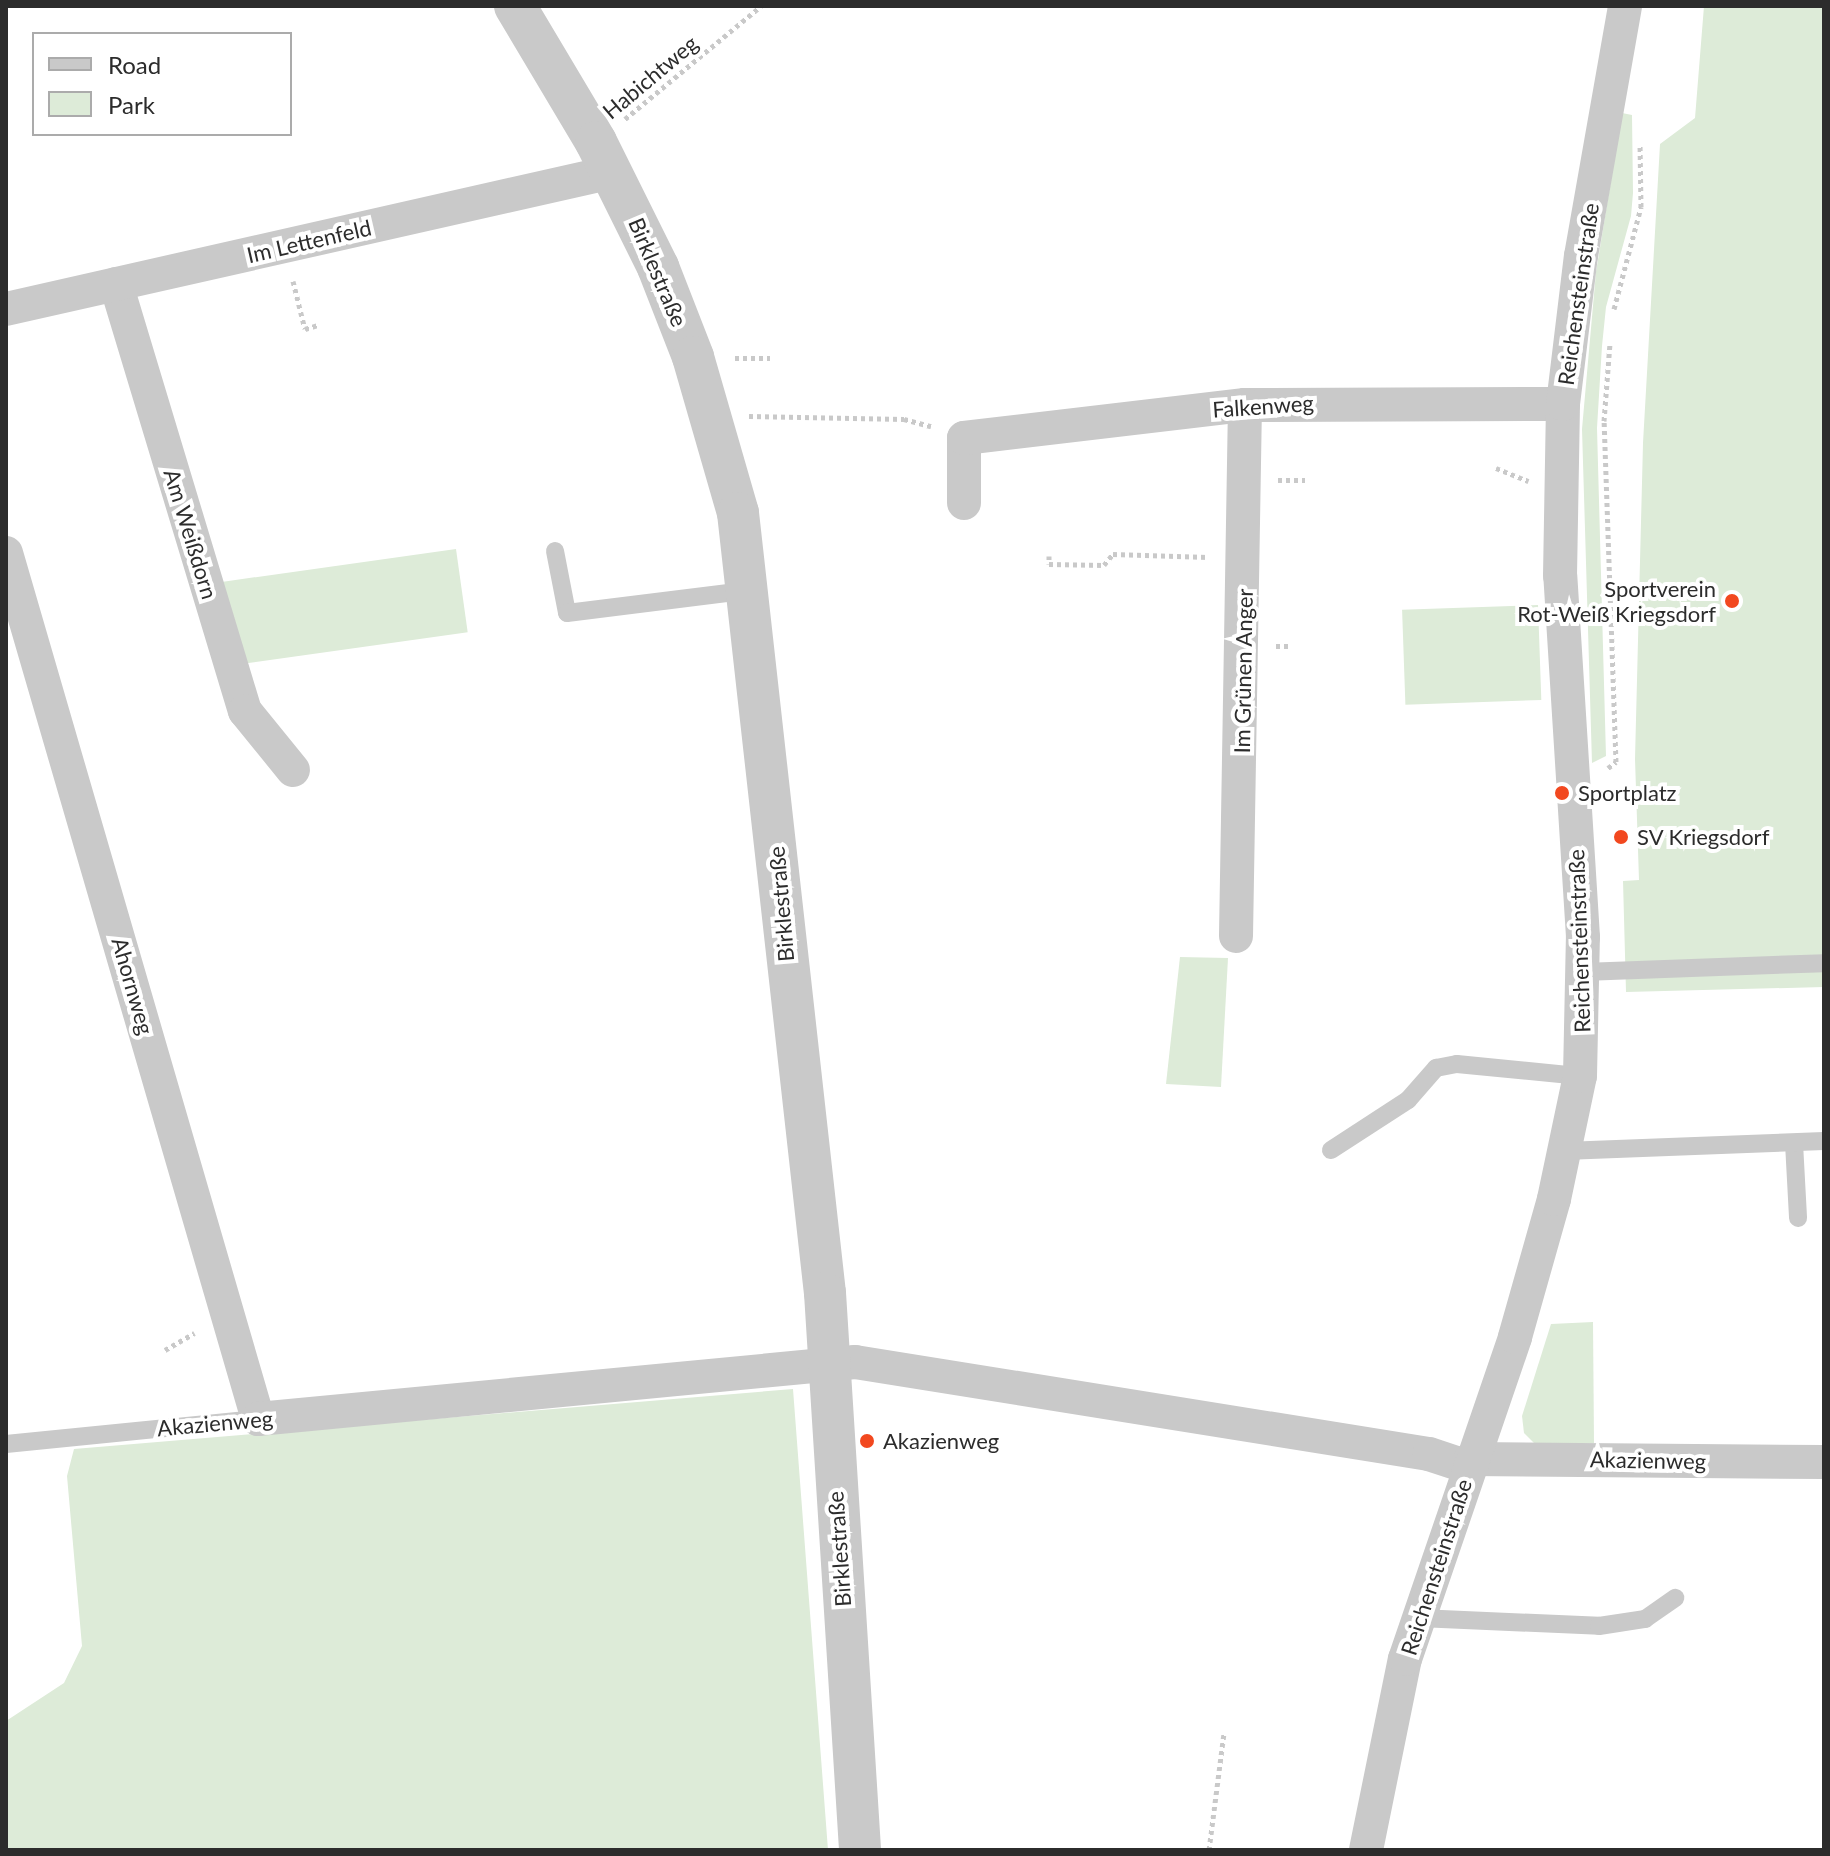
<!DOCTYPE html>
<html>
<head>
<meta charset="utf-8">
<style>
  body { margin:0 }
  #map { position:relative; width:1830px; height:1856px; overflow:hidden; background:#fff; font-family:Lato,sans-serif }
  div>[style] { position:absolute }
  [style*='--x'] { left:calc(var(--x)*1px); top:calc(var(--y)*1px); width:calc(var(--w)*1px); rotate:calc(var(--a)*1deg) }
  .green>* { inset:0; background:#ddebd8; transform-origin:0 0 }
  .path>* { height:5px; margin-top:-2.5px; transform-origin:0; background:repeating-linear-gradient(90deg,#c9c9c9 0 4px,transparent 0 8px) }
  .service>* { height:18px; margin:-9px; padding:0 9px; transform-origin:9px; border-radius:9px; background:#c9c9c9 }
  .minor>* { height:34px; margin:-17px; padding:0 17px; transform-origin:17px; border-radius:17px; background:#c9c9c9 }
  .tertiary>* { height:42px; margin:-21px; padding:0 21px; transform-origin:21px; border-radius:21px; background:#c9c9c9 }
  .dots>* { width:22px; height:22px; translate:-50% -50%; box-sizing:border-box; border:4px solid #fff; border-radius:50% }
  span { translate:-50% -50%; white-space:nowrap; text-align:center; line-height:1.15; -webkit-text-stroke:8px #fff; paint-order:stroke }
  .street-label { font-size:22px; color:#2c2c2c }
  .poi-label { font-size:22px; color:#2c2c2c }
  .right { translate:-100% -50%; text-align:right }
  .left { translate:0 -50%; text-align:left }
  .frame { position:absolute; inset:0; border:8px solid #2c2c2c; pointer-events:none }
  .legend { position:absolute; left:32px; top:32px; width:260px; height:104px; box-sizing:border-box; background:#fff; border:2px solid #ababab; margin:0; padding:10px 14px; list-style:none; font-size:24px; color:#2c2c2c }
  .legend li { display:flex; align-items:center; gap:16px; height:40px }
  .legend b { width:40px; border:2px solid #ababab }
</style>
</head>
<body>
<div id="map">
  <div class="green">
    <i style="clip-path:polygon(1704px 6px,1824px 6px,1824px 987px,1626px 992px,1623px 881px,1639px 880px,1635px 759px,1643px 443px,1660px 144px,1695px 118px)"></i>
    <i style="clip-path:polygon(1622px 113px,1632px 115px,1633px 193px,1631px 216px,1606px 307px,1602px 346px,1597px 428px,1606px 756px,1592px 763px,1582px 429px,1596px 272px)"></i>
    <i style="left:456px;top:549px;width:84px;height:242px;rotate:82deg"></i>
    <i style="left:1538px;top:605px;width:95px;height:136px;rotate:88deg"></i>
    <i style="clip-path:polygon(1180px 957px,1228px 958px,1221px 1087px,1166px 1084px)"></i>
    <i style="clip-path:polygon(1593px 1322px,1594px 1443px,1534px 1443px,1524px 1433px,1522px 1416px,1551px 1324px)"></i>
    <i style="clip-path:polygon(793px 1389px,828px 1850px,6px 1850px,6px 1721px,64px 1683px,82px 1646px,67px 1476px,74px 1449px)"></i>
  </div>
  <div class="path">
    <i style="--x:625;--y:119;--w:177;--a:-39.7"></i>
    <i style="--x:293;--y:281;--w:49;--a:76"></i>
    <i style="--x:305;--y:329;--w:14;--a:-17"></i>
    <i style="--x:1614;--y:309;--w:106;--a:-75.2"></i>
    <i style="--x:1641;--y:207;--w:61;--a:-90.9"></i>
    <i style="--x:735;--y:358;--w:35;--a:0"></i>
    <i style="--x:749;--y:416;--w:155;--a:1.1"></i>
    <i style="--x:904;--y:419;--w:28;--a:15"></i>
    <i style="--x:1496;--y:468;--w:35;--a:22"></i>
    <i style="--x:1278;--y:480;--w:27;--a:0"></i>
    <i style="--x:1049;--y:556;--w:8;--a:90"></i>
    <i style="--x:1049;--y:564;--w:55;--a:1"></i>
    <i style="--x:1104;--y:565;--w:14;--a:-51"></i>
    <i style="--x:1113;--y:554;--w:95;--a:1.8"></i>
    <i style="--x:1276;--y:646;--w:15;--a:0"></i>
    <i style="--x:1608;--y:768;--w:10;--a:-37"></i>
    <i style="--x:1616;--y:762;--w:341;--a:-92"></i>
    <i style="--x:1604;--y:421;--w:78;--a:-85.6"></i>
    <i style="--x:165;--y:1350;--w:34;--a:-30"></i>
    <i style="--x:1209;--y:1850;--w:118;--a:-82.7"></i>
  </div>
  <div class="service">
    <i style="--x:555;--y:551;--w:63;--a:79"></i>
    <i style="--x:567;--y:613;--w:185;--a:-7.1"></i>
    <i style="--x:1583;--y:972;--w:241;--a:-2.1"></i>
    <i style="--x:1794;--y:1143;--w:75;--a:86.9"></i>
    <i style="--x:1331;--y:1150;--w:92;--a:-33"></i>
    <i style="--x:1408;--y:1100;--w:43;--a:-48.8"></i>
    <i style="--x:1436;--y:1068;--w:21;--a:-11"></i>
    <i style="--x:1457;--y:1064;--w:124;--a:5.6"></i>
    <i style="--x:1564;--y:1151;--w:260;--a:-2.2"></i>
    <i style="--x:6;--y:1444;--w:253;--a:-5.7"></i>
    <i style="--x:1419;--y:1618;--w:180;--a:2.5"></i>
    <i style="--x:1599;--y:1626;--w:47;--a:-8.7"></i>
    <i style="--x:1645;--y:1619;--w:37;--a:-35"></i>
  </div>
  <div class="minor">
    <i style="--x:116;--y:284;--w:446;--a:73.2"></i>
    <i style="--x:245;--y:711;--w:76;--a:50.9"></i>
    <i style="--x:6;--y:309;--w:621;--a:-12.74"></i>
    <i style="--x:964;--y:503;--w:65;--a:-90"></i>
    <i style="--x:964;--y:438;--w:283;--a:-6.7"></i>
    <i style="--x:1245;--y:405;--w:318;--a:-0.2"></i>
    <i style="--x:6;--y:553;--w:902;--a:73.78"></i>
    <i style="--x:258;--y:1419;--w:600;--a:-5.45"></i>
    <i style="--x:855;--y:1362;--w:581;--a:9.11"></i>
    <i style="--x:1429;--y:1454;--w:41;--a:18.4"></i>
    <i style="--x:1236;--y:936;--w:531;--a:-89.03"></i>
    <i style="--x:1471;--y:1459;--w:353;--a:0.5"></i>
    <i style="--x:1366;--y:1850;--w:195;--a:-78.5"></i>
    <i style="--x:1405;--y:1659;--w:340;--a:-71.1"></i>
    <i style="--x:1515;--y:1337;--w:143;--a:-74.2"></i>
    <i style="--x:1554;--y:1199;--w:126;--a:-78.1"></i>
    <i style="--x:1580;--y:1076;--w:139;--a:-88.8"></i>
    <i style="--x:1583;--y:937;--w:362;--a:-93.6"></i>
    <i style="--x:1560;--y:576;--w:172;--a:-89"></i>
    <i style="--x:1563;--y:404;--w:149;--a:-83.1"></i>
    <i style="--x:1581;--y:256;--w:254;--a:-80"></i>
  </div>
  <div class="tertiary">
    <i style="--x:515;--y:6;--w:158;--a:59.2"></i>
    <i style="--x:596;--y:142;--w:140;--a:63.6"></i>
    <i style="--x:658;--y:267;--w:97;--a:68.7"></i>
    <i style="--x:693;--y:357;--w:162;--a:73.9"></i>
    <i style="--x:738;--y:513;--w:785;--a:83.64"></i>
    <i style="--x:825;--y:1293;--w:558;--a:86.4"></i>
  </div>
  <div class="dots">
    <i style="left:1732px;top:601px;background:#f2481f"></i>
    <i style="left:1562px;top:793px;background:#f2481f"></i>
    <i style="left:1621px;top:837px;background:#f2481f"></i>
    <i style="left:867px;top:1441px;background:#f2481f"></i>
  </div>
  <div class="street-label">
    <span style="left:650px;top:77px;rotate:-40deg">Habichtweg</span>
    <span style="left:309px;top:241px;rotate:-13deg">Im Lettenfeld</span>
    <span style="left:658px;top:272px;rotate:67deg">Birklestraße</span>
    <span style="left:1578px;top:294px;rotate:-82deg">Reichensteinstraße</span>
    <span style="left:1263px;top:406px;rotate:-4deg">Falkenweg</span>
    <span style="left:191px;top:534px;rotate:73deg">Am Weißdorn</span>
    <span style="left:1243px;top:671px;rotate:-89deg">Im Grünen Anger</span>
    <span style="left:781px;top:904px;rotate:-95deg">Birklestraße</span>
    <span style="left:1579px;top:941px;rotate:-92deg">Reichensteinstraße</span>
    <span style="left:133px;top:986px;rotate:74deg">Ahornweg</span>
    <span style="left:215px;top:1423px;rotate:-5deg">Akazienweg</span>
    <span style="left:1648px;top:1460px;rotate:1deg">Akazienweg</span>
    <span style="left:839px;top:1549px;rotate:-94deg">Birklestraße</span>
    <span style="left:1436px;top:1567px;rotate:-72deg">Reichensteinstraße</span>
  </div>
  <div class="poi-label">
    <span class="right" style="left:1716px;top:601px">Sportverein<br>Rot-Weiß Kriegsdorf</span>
    <span class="left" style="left:1578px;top:793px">Sportplatz</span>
    <span class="left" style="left:1637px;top:837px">SV Kriegsdorf</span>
    <span class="left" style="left:883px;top:1441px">Akazienweg</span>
  </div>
  <div class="frame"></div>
  <ul class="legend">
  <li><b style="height:10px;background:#c9c9c9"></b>Road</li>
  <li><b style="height:22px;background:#ddebd8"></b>Park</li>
  </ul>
</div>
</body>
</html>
